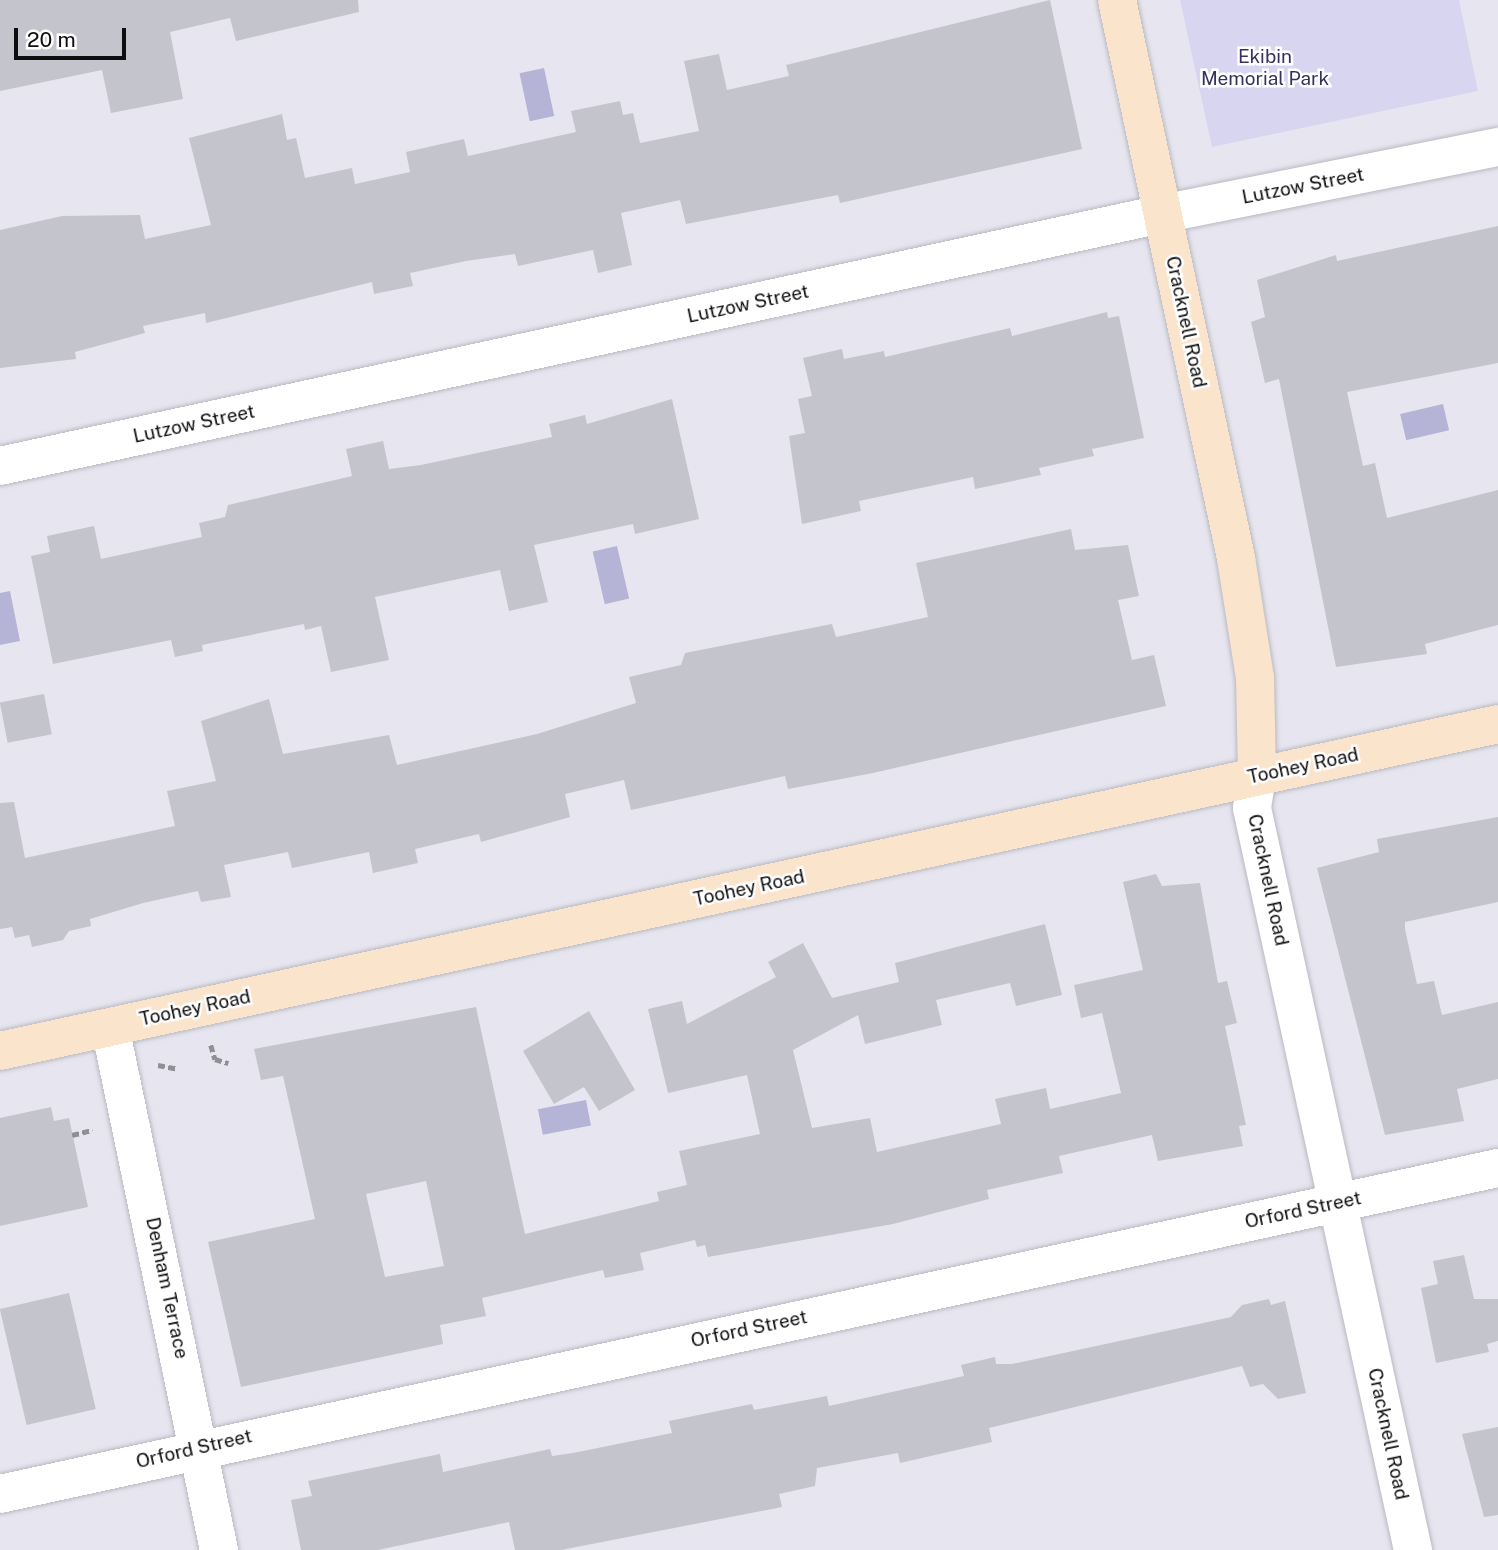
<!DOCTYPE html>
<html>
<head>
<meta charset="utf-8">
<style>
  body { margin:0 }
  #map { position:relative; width:1498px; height:1550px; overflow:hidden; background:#e7e6f0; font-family:"Public Sans",sans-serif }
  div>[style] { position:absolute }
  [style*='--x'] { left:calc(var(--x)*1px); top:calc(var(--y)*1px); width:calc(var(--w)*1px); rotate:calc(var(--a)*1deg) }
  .green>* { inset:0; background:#d7d5f0 }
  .water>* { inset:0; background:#b5b3d6; transform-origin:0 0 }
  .building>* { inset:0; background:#c4c4cd; transform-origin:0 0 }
  .path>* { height:4.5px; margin-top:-2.25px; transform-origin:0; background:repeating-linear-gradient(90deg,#908f96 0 7px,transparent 0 10.5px) }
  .roads { filter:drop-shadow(0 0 2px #bab9c2) drop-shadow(0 0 2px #bab9c2) }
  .street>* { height:38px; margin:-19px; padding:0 19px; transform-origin:19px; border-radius:19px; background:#fff }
  .secondary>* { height:38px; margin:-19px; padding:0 19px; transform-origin:19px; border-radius:19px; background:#fae4cc }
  span { translate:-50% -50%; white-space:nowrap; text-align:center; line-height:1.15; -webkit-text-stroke:5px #fff; paint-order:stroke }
  .park-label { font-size:19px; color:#37305e }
  .street-label { font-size:19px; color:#0e0e10 }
  .scale { position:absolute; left:14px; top:28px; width:112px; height:32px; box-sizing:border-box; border:4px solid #0e0e10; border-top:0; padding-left:9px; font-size:21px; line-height:24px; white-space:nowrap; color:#0e0e10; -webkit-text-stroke:5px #fff; paint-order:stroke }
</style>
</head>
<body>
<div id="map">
  <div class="green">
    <i style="clip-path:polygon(1180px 0,1459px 0,1478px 91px,1212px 147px)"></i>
  </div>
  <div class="water">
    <i style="left:544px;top:68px;width:49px;height:25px;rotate:78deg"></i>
    <i style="left:1443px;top:404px;width:27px;height:44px;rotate:77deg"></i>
    <i style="left:617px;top:546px;width:54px;height:25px;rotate:77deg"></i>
    <i style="clip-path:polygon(10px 591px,20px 641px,0 645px,0 593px)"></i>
    <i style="left:586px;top:1100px;width:26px;height:49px;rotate:79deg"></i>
  </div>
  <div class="building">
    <i style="clip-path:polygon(0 0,358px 0,359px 12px,236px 41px,230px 18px,170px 32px,183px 99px,111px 113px,102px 70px,0 91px)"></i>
    <i style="clip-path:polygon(1050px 0,1082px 149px,840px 203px,838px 195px,686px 224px,680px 200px,621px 213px,632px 265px,598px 273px,593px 250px,518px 266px,515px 254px,466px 261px,410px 273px,413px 286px,374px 294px,372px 282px,206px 323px,205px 313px,143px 326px,145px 333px,75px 352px,76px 359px,0 368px,0 230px,62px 216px,140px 215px,145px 239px,211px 225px,189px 138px,282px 114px,287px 140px,296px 138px,305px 178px,352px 168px,355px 184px,410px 172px,406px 152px,464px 139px,468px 156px,576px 132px,571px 111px,620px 101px,623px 115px,633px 113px,640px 143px,699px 131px,684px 61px,719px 54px,727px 90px,789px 76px,786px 65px)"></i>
    <i style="clip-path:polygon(1498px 226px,1498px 363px,1347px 392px,1363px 466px,1375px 463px,1387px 518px,1498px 490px,1498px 625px,1425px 644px,1427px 654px,1336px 667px,1279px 379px,1265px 383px,1251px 322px,1265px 317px,1257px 280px,1336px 255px,1337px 261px)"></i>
    <i style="clip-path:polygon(1107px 312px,1108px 318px,1119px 316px,1144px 438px,1092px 449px,1094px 456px,1039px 468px,1041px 475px,975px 489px,973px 477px,859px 501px,861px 511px,802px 524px,789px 436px,805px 433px,798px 399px,812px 396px,803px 358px,842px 349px,844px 359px,884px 351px,885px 357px,1010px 328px,1012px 336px)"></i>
    <i style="clip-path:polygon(672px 399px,699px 519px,635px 534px,633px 524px,534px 545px,548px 602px,509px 611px,500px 570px,375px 597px,389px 660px,331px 672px,321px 626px,305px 630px,304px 624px,202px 645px,203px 651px,175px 657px,171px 640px,53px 664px,31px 556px,50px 552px,47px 536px,94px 526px,101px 559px,202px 537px,199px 523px,225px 517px,228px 505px,352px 476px,346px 449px,383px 441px,389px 469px,421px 465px,552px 437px,549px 424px,585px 415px,587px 424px)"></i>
    <i style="clip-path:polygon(1071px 529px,1075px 550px,1128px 545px,1139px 596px,1118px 600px,1132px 660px,1154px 655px,1166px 706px,873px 773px,788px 789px,785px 776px,631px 810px,624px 780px,565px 794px,570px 817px,481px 842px,479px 834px,415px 849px,418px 863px,373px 873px,369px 852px,292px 868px,288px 852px,224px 865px,231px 897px,201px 902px,198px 891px,143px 903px,90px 919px,91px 926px,69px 931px,63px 940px,32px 947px,29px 935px,15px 938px,12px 927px,0 929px,0 803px,14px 802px,25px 858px,175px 826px,167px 791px,216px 781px,201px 721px,269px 699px,283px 754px,389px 735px,397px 765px,537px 734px,636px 703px,629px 677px,681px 665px,685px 653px,832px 624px,836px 637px,928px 617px,916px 563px)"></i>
    <i style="left:44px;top:694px;width:41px;height:45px;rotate:79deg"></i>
    <i style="clip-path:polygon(1498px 817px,1498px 902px,1405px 922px,1405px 929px,1417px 984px,1434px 981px,1442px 1015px,1498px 1002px,1498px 1079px,1457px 1089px,1464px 1121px,1385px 1135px,1317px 868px,1379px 852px,1377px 839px)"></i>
    <i style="clip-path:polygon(evenodd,1156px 874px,1162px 886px,1200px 883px,1218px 983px,1227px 981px,1237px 1023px,1225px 1026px,1246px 1125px,1239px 1126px,1243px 1146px,1158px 1161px,1152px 1135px,1059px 1156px,1063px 1173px,987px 1190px,989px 1199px,893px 1224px,708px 1257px,705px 1245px,697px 1247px,695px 1240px,640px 1253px,644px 1270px,605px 1278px,603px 1270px,482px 1298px,486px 1316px,440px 1325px,443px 1344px,241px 1387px,208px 1242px,315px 1219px,283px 1076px,261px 1080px,254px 1049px,476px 1007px,525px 1234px,659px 1201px,657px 1192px,687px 1185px,679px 1151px,760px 1134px,747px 1075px,668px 1093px,648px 1009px,682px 1001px,687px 1024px,776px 977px,768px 962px,803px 943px,832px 998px,899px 982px,895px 963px,1045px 924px,1062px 995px,1016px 1006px,1010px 983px,936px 1000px,942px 1025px,865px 1044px,858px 1015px,793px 1050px,812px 1128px,870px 1118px,877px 1152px,1001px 1124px,995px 1099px,1046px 1088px,1050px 1109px,1121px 1093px,1102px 1013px,1081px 1018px,1074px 985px,1143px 970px,1123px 882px,1156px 874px,426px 1181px,444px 1266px,385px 1277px,366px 1194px,426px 1181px)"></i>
    <i style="clip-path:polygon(589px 1011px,635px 1090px,599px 1111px,584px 1087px,554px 1104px,523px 1051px)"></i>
    <i style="clip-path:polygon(51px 1107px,54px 1121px,69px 1118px,88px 1207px,0 1226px,0 1118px)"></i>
    <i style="clip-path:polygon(1464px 1255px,1474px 1299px,1498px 1299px,1498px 1341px,1487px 1344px,1489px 1352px,1436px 1363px,1421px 1288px,1438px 1284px,1433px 1261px)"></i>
    <i style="left:69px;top:1293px;width:119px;height:71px;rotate:77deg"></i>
    <i style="clip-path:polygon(1269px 1299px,1271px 1305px,1285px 1301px,1306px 1393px,1278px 1399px,1263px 1384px,1250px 1387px,1242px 1366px,989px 1428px,992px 1442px,900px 1463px,898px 1453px,817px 1468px,815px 1486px,779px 1494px,782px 1507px,561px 1550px,515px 1550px,509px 1522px,378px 1550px,301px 1550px,291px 1500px,312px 1496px,308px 1481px,440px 1454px,443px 1472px,550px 1449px,552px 1456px,573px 1453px,672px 1433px,669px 1421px,752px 1404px,754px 1410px,827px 1396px,829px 1406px,964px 1376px,961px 1365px,995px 1357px,996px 1364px,1012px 1364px,1231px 1317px,1242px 1305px)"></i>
    <i style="clip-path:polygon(1498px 1427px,1498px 1515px,1484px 1517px,1462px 1434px)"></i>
  </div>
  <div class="path">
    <i style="--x:211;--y:1045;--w:15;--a:74"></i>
    <i style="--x:215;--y:1059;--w:14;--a:17"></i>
    <i style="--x:158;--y:1065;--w:20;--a:11"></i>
    <i style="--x:72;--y:1135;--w:21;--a:-14"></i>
  </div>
  <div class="roads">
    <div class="street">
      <i style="--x:0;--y:466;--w:1189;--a:-12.24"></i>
      <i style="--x:1162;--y:214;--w:343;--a:-11.3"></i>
      <i style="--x:1257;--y:776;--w:32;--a:99"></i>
      <i style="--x:1252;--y:808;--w:759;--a:77.76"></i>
      <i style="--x:110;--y:1027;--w:534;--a:78.23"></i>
      <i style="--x:0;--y:1494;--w:1533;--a:-12.28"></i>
    </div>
    <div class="secondary">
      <i style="--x:1117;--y:0;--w:571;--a:77.96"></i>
      <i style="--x:1236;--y:558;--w:121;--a:81"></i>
      <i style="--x:1255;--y:678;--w:98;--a:88.8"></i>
      <i style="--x:0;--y:1051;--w:1533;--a:-12.31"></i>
    </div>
  </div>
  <div class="park-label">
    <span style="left:1265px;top:68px">Ekibin<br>Memorial Park</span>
  </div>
  <div class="street-label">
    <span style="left:1303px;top:186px;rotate:-11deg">Lutzow Street</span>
    <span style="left:748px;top:304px;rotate:-12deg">Lutzow Street</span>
    <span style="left:1186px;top:322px;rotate:78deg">Cracknell Road</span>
    <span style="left:194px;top:424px;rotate:-12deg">Lutzow Street</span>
    <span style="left:1303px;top:766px;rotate:-12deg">Toohey Road</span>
    <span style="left:1268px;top:880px;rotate:78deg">Cracknell Road</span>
    <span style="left:749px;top:888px;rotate:-12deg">Toohey Road</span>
    <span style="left:195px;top:1008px;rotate:-12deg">Toohey Road</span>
    <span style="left:1303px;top:1210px;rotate:-12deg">Orford Street</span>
    <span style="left:167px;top:1288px;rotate:78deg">Denham Terrace</span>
    <span style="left:749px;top:1329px;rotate:-12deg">Orford Street</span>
    <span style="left:1388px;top:1434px;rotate:78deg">Cracknell Road</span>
    <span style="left:194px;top:1449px;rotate:-13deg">Orford Street</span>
  </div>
  <div class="scale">20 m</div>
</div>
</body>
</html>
